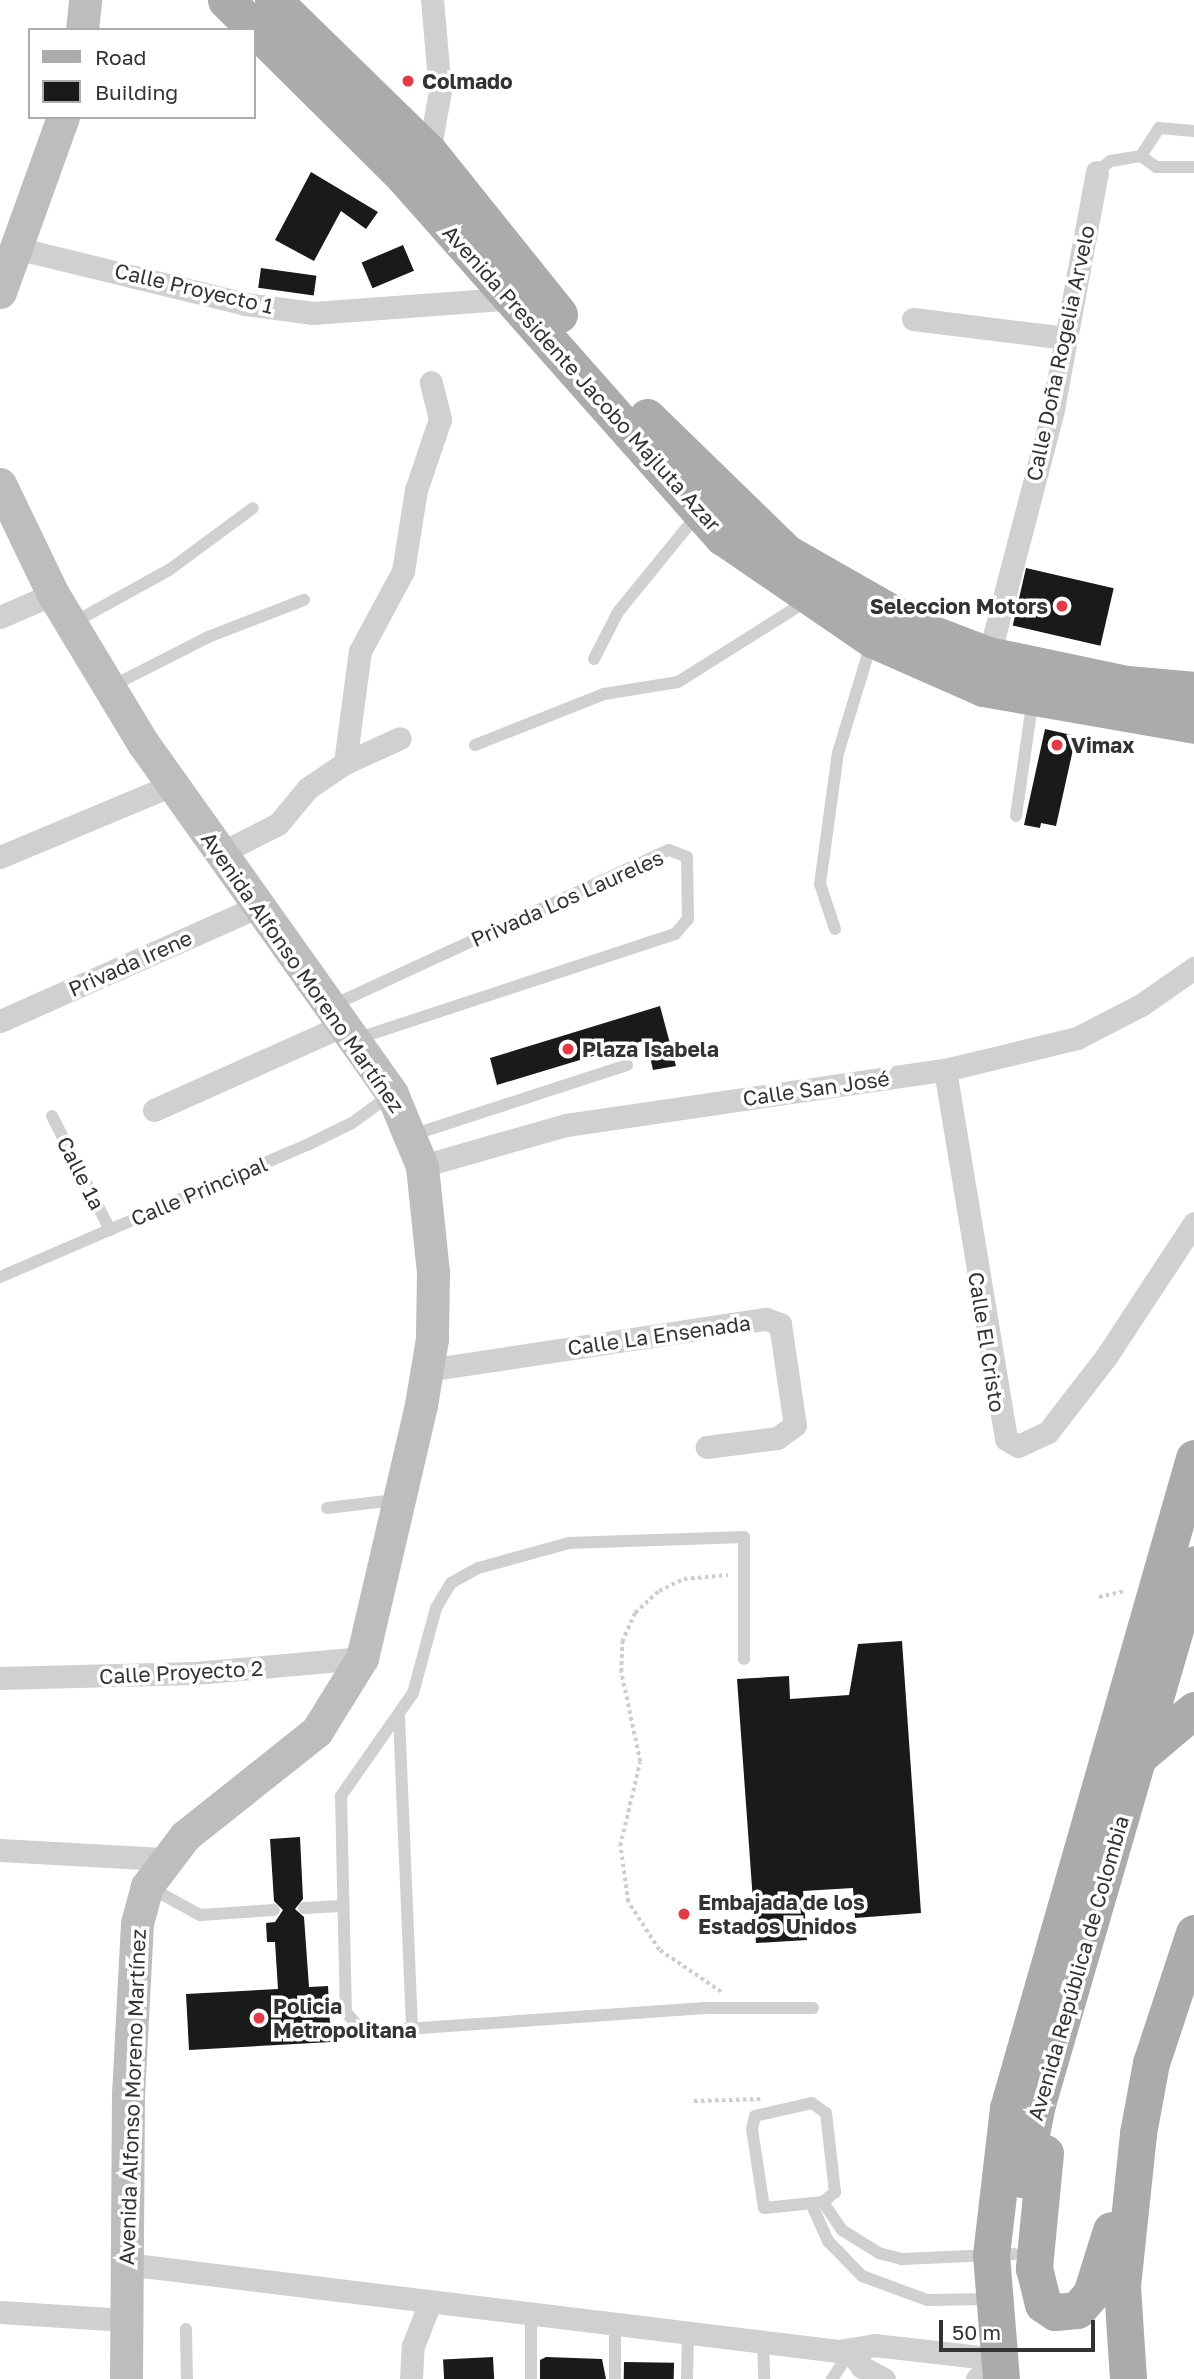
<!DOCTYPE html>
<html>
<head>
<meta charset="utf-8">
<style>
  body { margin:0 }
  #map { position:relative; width:1194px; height:2379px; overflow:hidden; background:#fff; font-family:"Golos Text",sans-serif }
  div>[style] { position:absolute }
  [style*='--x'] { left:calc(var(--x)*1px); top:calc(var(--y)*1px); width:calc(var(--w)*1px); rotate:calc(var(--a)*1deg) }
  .building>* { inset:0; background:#1a1a1a; transform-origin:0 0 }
  .path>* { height:3.5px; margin-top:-1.75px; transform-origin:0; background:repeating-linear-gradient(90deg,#cdcdcd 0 3.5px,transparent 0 7px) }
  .lane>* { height:12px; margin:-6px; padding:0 6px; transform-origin:6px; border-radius:6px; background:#d0d0d0 }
  .street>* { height:23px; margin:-11.5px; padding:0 11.5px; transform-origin:11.5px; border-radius:11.5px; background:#d0d0d0 }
  .secondary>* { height:33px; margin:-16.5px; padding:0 16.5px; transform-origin:16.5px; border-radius:16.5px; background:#bdbdbd }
  .primary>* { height:37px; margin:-18.5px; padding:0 18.5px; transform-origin:18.5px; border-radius:18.5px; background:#ababab }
  .dots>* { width:19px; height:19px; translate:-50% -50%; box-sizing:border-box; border:4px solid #fff; border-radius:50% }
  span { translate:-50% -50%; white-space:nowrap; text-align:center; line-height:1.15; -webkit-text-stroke:7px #fff; paint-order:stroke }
  .poi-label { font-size:21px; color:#333; font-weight:700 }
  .left { translate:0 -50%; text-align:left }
  .right { translate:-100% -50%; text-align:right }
  .street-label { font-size:21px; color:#333 }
  .legend { position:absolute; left:28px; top:28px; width:228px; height:91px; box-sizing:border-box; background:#fff; border:2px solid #adadad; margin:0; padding:9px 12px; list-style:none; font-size:21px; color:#333 }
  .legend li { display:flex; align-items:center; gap:14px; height:35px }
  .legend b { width:35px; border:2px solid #adadad }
  .scale { position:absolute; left:939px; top:2320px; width:156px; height:32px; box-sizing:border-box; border:4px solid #333; border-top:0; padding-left:9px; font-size:21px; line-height:24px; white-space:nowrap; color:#333; -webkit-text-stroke:5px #fff; paint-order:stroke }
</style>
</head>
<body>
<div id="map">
  <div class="building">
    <i style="clip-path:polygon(311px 172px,378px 212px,366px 229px,341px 211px,314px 261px,275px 240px)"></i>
    <i style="left:403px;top:245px;width:28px;height:45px;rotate:67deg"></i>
    <i style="left:261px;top:268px;width:56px;height:20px;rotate:8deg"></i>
    <i style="left:1026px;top:568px;width:90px;height:59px;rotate:13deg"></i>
    <i style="clip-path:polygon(1045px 729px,1076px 736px,1056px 826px,1041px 823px,1040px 828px,1024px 825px)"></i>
    <i style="clip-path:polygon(660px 1006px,676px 1066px,653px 1070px,646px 1040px,497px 1085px,490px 1058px)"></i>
    <i style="clip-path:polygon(902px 1641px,921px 1913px,855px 1918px,853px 1888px,803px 1891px,807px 1940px,756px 1943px,737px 1679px,789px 1676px,790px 1699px,849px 1695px,858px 1644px)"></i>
    <i style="clip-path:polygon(300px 1837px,303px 1899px,295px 1909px,304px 1917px,309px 1987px,328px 1986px,331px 2042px,189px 2050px,186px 1994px,278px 1989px,275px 1942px,267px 1942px,266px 1923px,275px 1922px,283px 1910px,274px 1901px,270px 1839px)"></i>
    <i style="left:493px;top:2357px;width:22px;height:50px;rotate:87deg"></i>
    <i style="clip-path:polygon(546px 2357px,602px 2359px,606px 2379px,540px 2379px,540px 2360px)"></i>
    <i style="left:624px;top:2362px;width:50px;height:17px;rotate:1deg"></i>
  </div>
  <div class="path">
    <i style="--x:1099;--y:1597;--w:27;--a:-13"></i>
    <i style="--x:721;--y:1992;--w:75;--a:-145.9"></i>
    <i style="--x:659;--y:1950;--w:57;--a:-122.9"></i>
    <i style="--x:628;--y:1902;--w:57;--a:-98.1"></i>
    <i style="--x:620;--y:1846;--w:86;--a:-76.6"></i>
    <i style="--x:640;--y:1762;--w:92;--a:-101.9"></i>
    <i style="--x:621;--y:1672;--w:30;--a:-88"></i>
    <i style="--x:622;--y:1642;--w:32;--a:-66"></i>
    <i style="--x:635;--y:1613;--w:33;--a:-43"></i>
    <i style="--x:659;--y:1591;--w:28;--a:-26"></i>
    <i style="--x:684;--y:1579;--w:44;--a:-5.2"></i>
    <i style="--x:694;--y:2101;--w:69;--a:-1.7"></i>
  </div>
  <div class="lane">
    <i style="--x:1141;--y:156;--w:33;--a:-57"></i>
    <i style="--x:1159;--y:128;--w:35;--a:5"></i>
    <i style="--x:1097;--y:172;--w:17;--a:-40"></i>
    <i style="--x:1110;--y:161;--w:31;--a:-9"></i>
    <i style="--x:1141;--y:156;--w:19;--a:36"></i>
    <i style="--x:1156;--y:167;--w:38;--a:0"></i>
    <i style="--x:71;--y:624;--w:112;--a:-28.9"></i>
    <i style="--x:169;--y:570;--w:104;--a:-36.4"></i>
    <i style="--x:594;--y:659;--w:53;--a:-62.9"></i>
    <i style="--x:618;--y:612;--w:127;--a:-50.8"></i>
    <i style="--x:110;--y:687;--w:110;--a:-27"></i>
    <i style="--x:208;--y:637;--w:103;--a:-21.1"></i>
    <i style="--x:475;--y:745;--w:139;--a:-21.6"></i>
    <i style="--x:604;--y:694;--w:75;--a:-9.2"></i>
    <i style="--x:678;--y:682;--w:154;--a:-32.2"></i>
    <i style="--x:1016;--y:816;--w:119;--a:-81.8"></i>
    <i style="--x:835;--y:929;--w:47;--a:-108.4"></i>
    <i style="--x:820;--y:884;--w:132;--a:-82.2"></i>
    <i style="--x:838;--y:753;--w:117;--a:-73.1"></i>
    <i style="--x:331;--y:1006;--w:372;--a:-24.8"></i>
    <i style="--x:669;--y:850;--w:19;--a:21"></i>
    <i style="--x:687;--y:857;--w:62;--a:89.1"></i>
    <i style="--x:688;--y:919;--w:20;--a:131"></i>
    <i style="--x:675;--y:934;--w:336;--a:161.8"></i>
    <i style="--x:52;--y:1116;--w:128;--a:63"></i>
    <i style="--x:412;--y:1135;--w:226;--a:-18"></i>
    <i style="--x:0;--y:1277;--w:334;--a:-23.3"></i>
    <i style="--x:307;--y:1145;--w:50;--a:-26.1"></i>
    <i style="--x:352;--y:1123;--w:46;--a:-36.1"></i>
    <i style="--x:327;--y:1508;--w:69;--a:-6.6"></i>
    <i style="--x:744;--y:1659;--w:122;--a:-90"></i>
    <i style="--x:744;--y:1537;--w:175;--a:178"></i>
    <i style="--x:569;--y:1543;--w:94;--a:164.6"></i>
    <i style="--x:478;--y:1568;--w:31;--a:151"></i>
    <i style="--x:451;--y:1583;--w:29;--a:121"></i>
    <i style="--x:436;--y:1608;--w:88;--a:105.1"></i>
    <i style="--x:413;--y:1693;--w:126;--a:125"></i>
    <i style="--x:341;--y:1796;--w:216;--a:88.7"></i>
    <i style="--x:346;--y:2012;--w:26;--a:50"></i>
    <i style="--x:363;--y:2032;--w:343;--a:-4"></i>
    <i style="--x:705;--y:2008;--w:108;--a:0"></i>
    <i style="--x:399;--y:1717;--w:311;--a:87.6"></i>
    <i style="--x:149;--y:1887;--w:58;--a:28.8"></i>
    <i style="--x:200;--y:1915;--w:74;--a:-3.9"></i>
    <i style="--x:304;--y:1908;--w:37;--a:-3"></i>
    <i style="--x:812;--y:2103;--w:17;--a:36"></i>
    <i style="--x:826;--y:2113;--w:80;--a:83.5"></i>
    <i style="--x:835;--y:2192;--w:16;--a:140"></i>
    <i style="--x:823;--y:2202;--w:59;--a:174.2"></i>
    <i style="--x:764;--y:2208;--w:80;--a:-98.6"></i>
    <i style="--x:752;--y:2129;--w:13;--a:-77"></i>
    <i style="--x:755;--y:2116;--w:58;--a:-12.8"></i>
    <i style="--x:823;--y:2202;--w:34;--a:56"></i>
    <i style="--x:842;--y:2230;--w:44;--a:31.9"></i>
    <i style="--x:879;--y:2253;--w:24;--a:15"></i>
    <i style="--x:902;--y:2259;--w:112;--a:-2.6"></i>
    <i style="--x:811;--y:2203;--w:42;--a:65.9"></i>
    <i style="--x:828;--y:2241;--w:49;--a:45.8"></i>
    <i style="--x:862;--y:2276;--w:69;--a:20.3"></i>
    <i style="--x:927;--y:2300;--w:64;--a:-0.9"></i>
    <i style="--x:186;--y:2329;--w:50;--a:88.9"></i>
    <i style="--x:763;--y:2342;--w:37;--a:88"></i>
    <i style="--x:531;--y:2379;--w:63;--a:-90"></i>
    <i style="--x:615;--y:2379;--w:53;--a:-90"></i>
    <i style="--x:687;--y:2379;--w:45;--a:-88.7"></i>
    <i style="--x:832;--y:2379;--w:32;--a:-56"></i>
  </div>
  <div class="street">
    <i style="--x:429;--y:152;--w:62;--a:-79.8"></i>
    <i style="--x:440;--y:91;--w:91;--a:-95"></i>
    <i style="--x:16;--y:248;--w:236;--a:13.7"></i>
    <i style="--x:245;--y:304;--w:69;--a:7.5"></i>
    <i style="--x:313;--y:313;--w:206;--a:-4.2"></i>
    <i style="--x:913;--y:319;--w:154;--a:7.1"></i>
    <i style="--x:0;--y:617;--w:58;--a:-23.5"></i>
    <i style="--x:986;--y:667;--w:267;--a:-75.4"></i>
    <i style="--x:1053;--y:409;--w:241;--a:-79.5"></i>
    <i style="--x:345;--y:763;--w:60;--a:-24.4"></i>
    <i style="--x:221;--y:853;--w:64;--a:-27"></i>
    <i style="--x:278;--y:824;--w:47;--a:-50.2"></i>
    <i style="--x:308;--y:788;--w:45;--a:-34"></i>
    <i style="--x:345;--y:763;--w:113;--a:-82.4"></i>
    <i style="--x:360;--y:651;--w:91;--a:-61.7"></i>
    <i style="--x:403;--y:571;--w:82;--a:-80.9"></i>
    <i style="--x:416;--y:490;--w:75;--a:-71.3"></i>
    <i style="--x:440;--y:419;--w:38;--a:-104"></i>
    <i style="--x:0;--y:857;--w:186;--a:-22.7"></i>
    <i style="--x:0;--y:1021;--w:283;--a:-23.9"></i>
    <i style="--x:945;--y:1070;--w:374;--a:80.6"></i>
    <i style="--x:1006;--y:1439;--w:14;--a:30"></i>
    <i style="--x:1018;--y:1446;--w:33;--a:-25"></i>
    <i style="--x:1048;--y:1432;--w:95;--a:-52.3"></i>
    <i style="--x:1106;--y:1357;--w:160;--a:-56.7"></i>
    <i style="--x:154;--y:1110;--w:208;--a:-24.1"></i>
    <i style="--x:422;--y:1166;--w:150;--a:-15.9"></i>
    <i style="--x:566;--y:1125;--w:383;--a:-8.3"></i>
    <i style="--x:945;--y:1070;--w:136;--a:-13.6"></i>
    <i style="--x:1077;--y:1038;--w:72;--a:-27.3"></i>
    <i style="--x:1141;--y:1005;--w:65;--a:-34.9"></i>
    <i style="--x:427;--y:1370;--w:343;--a:-8.6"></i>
    <i style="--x:766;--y:1319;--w:15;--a:20"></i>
    <i style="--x:780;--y:1324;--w:102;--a:81.6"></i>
    <i style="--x:795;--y:1425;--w:22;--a:144"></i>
    <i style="--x:777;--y:1438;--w:71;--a:172.7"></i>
    <i style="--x:0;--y:1678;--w:195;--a:-1.5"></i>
    <i style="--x:195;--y:1673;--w:168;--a:-5.1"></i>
    <i style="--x:0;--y:1850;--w:163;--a:3.2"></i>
    <i style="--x:126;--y:2264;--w:717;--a:6.97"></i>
    <i style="--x:838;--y:2351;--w:36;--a:-9"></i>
    <i style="--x:874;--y:2345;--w:124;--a:6.5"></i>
    <i style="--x:0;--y:2312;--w:126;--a:3.6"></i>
    <i style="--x:850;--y:2352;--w:19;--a:51"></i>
    <i style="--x:862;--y:2367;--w:25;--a:29"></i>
    <i style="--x:411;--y:2379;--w:33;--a:-87"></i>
    <i style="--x:413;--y:2346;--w:44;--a:-68.7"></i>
    <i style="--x:977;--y:2379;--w:28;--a:-45"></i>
  </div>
  <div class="secondary">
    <i style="--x:82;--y:30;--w:30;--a:-84"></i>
    <i style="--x:0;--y:292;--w:186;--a:-70.2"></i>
    <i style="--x:0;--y:484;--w:122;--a:64.3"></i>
    <i style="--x:53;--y:594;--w:174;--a:58.9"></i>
    <i style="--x:143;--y:743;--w:430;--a:54.6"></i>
    <i style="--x:392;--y:1094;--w:78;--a:67.4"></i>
    <i style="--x:422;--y:1166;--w:107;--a:84.1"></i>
    <i style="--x:433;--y:1272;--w:67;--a:90.9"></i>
    <i style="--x:432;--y:1339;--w:67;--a:99.5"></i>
    <i style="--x:421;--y:1405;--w:260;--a:103.1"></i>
    <i style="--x:362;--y:1658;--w:86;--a:121.7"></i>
    <i style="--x:317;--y:1731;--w:169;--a:141.5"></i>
    <i style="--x:185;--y:1836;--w:63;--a:127.2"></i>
    <i style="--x:147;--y:1886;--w:38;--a:105"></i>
    <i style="--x:137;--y:1923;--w:171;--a:93"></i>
    <i style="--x:128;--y:2094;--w:285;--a:90.4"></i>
  </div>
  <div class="primary">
    <i style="--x:226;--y:0;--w:251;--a:44.8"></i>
    <i style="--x:404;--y:177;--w:481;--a:48.5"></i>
    <i style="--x:723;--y:537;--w:181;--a:34.4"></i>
    <i style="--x:872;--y:639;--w:121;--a:23.8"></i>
    <i style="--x:983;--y:688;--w:214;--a:9.9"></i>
    <i style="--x:273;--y:0;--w:218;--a:44.3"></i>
    <i style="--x:429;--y:152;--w:208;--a:51.3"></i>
    <i style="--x:647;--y:417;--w:195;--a:44.2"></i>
    <i style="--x:787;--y:553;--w:153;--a:29.7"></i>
    <i style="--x:920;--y:629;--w:73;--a:20.9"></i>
    <i style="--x:988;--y:655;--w:142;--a:11.8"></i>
    <i style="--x:1127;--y:684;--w:67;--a:5.1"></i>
    <i style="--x:1138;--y:1757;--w:73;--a:-40"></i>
    <i style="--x:1045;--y:2153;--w:116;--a:95.5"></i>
    <i style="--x:1034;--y:2268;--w:37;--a:76"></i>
    <i style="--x:1043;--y:2304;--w:14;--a:34"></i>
    <i style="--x:1055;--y:2312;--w:22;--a:-5"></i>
    <i style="--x:1077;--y:2310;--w:21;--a:-49"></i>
    <i style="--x:1091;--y:2294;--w:67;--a:-72.6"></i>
    <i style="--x:1022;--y:2179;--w:76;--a:-78.7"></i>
    <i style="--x:1037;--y:2104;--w:562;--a:-73.79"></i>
    <i style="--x:1001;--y:2379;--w:124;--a:-94.6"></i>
    <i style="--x:991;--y:2255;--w:148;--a:-83.4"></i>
    <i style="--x:1008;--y:2108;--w:676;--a:-74.03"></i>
    <i style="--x:1128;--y:2379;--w:93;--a:-93.7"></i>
    <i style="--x:1122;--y:2286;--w:154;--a:-84"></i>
    <i style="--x:1138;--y:2133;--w:71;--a:-79.5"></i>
    <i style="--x:1151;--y:2063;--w:137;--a:-71.7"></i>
  </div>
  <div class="dots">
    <i style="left:408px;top:81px;background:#e63946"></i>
    <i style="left:1062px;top:606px;background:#e63946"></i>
    <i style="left:1057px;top:745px;background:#e63946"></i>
    <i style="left:568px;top:1049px;background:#e63946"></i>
    <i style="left:684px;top:1914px;background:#e63946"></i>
    <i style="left:259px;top:2018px;background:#e63946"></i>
  </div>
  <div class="poi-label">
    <span class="left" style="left:422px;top:81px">Colmado</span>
    <span class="right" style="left:1048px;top:606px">Seleccion Motors</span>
    <span class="left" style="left:1071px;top:745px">Vimax</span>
    <span class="left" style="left:582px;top:1049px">Plaza Isabela</span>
    <span class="left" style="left:698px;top:1914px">Embajada de los<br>Estados Unidos</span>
    <span class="left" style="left:273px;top:2018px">Policia<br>Metropolitana</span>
  </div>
  <div class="street-label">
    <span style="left:194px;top:288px;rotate:13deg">Calle Proyecto 1</span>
    <span style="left:1060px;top:353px;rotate:-78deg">Calle Doña Rogelia Arvelo</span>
    <span style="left:582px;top:378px;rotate:48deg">Avenida Presidente Jacobo Majluta Azar</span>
    <span style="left:567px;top:898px;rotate:-24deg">Privada Los Laureles</span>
    <span style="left:130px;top:963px;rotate:-24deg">Privada Irene</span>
    <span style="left:303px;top:972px;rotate:55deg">Avenida Alfonso Moreno Martínez</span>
    <span style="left:816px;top:1088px;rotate:-8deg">Calle San José</span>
    <span style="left:81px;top:1173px;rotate:63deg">Calle 1a</span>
    <span style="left:199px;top:1191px;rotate:-23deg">Calle Principal</span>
    <span style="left:659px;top:1335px;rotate:-8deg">Calle La Ensenada</span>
    <span style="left:987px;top:1342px;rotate:81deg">Calle El Cristo</span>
    <span style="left:181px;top:1672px;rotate:-3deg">Calle Proyecto 2</span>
    <span style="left:1078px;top:1968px;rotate:-74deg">Avenida República de Colombia</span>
    <span style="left:132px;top:2097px;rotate:-88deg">Avenida Alfonso Moreno Martínez</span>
  </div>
  <ul class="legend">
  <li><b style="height:9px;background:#ababab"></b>Road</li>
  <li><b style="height:19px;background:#1a1a1a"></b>Building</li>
  </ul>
  <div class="scale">50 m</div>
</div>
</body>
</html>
